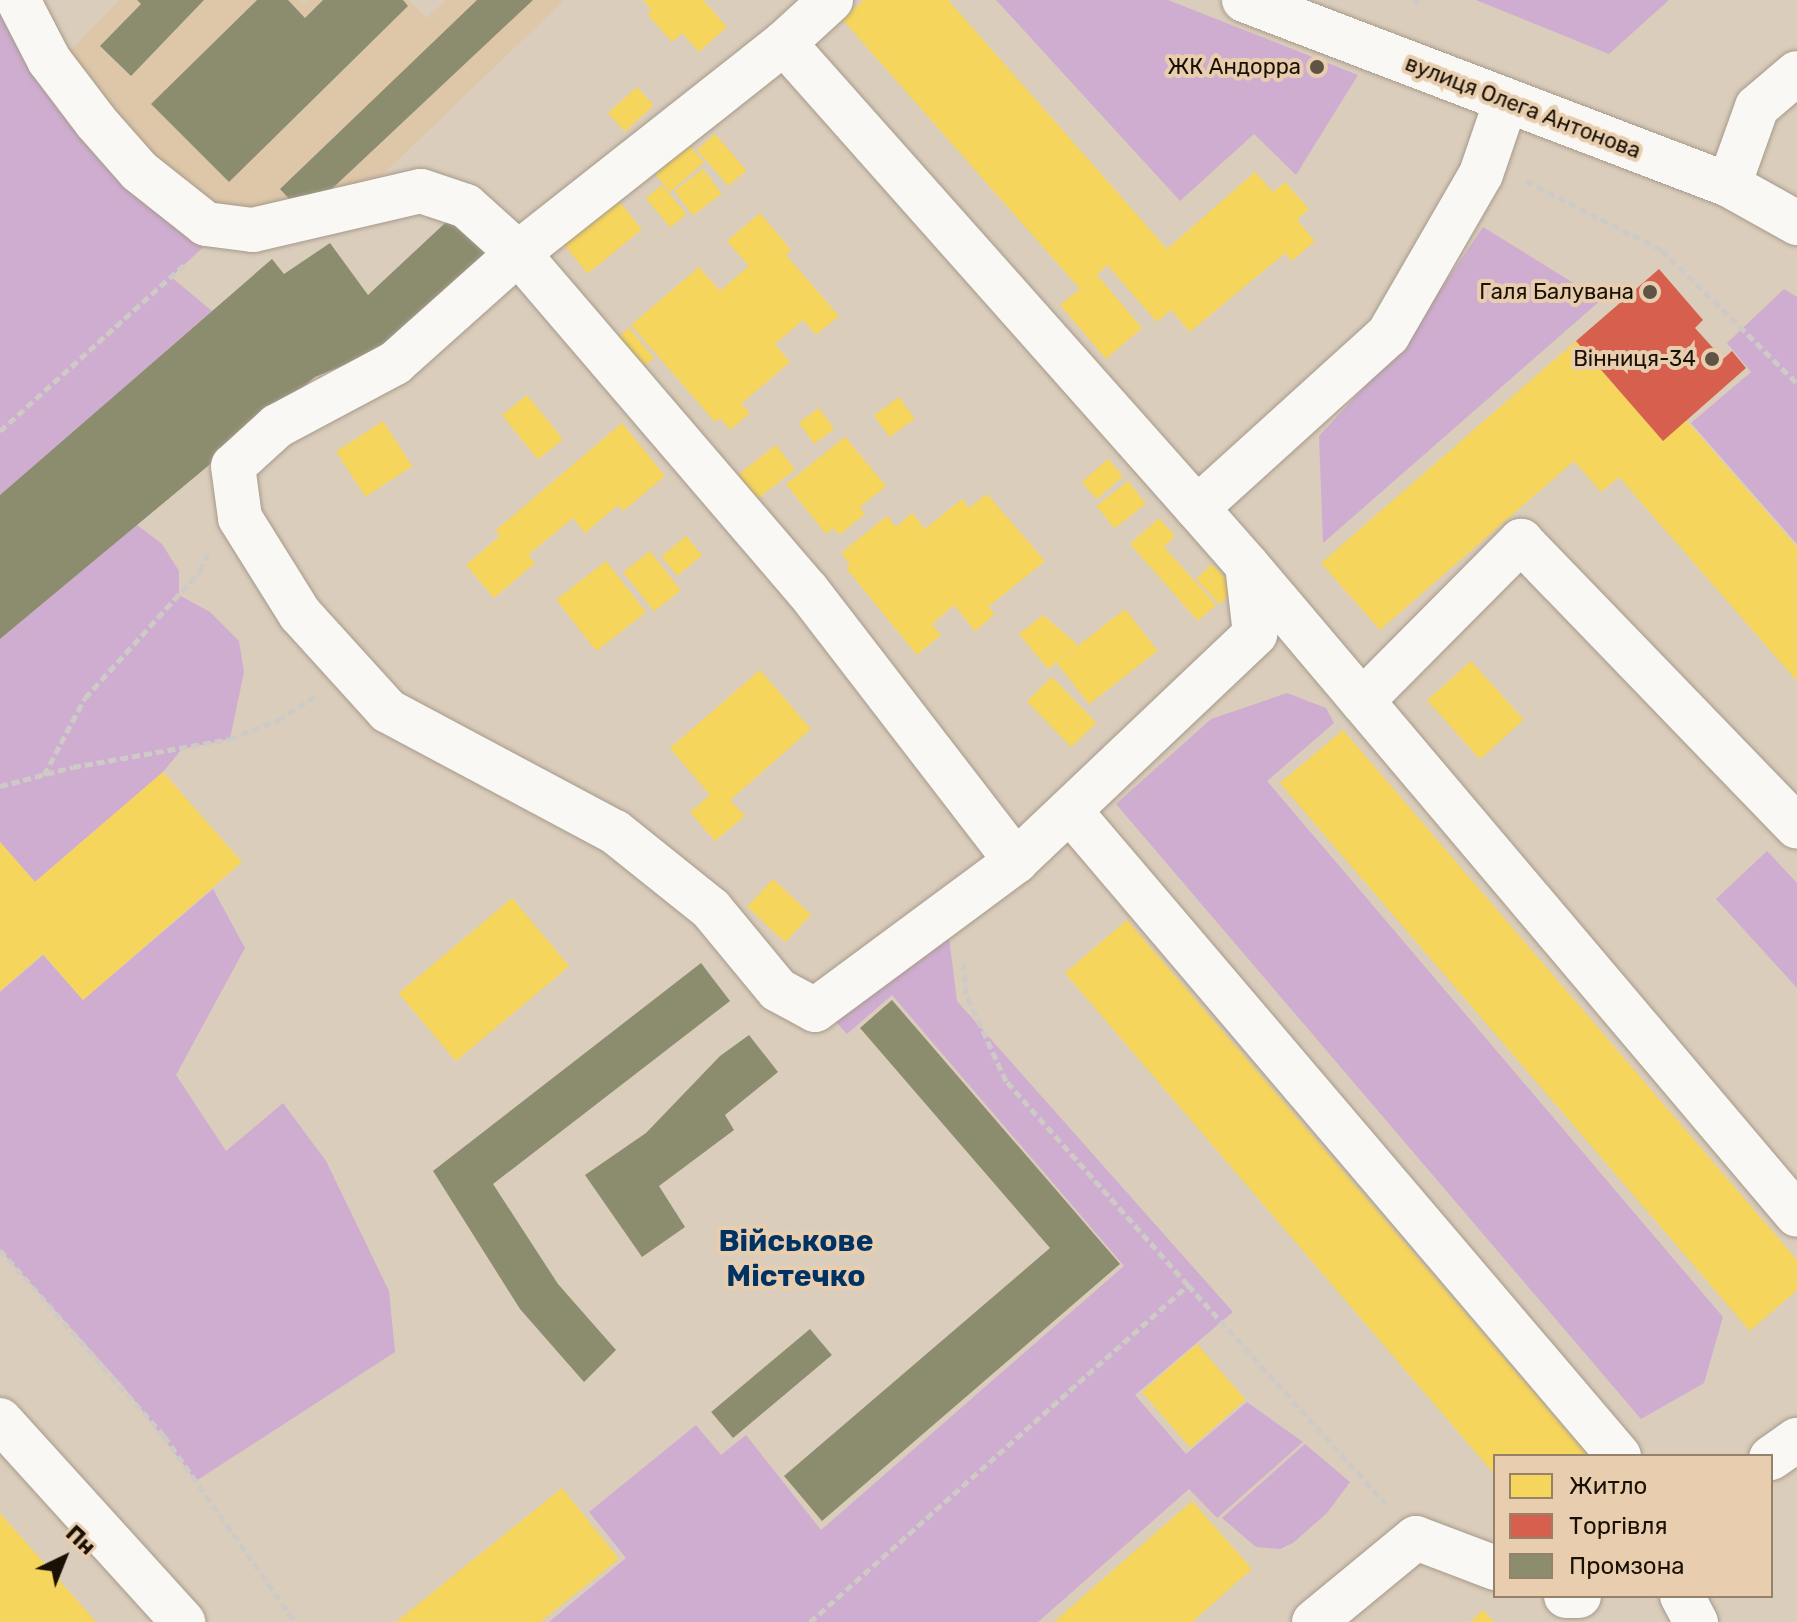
<!DOCTYPE html>
<html>
<head>
<meta charset="utf-8">
<style>
  body { margin:0 }
  #map { position:relative; width:1797px; height:1622px; overflow:hidden; background:#dbcdbb; font-family:Rubik,sans-serif }
  div>[style] { position:absolute }
  [style*='--x'] { left:calc(var(--x)*1px); top:calc(var(--y)*1px); width:calc(var(--w)*1px); rotate:calc(var(--a)*1deg) }
  .built>* { inset:0; background:#dec6a9 }
  .green>* { inset:0; background:#cfadd0 }
  .homes>* { inset:0; background:#f6d55c; transform-origin:0 0 }
  .shops>* { inset:0; background:#d6604d }
  .industry>* { inset:0; background:#8c8c6e; transform-origin:0 0 }
  .path>* { height:5px; margin-top:-2.5px; transform-origin:0; background:repeating-linear-gradient(90deg,#cecac5 0 8px,transparent 0 12px) }
  .roads { filter:drop-shadow(0 0 2px #a59a8c) drop-shadow(0 0 2px #a59a8c) }
  .minor>* { height:44px; margin:-22px; padding:0 22px; transform-origin:22px; border-radius:22px; background:#faf8f5 }
  .dots>* { width:22px; height:22px; translate:-50% -50%; box-sizing:border-box; border:4px solid #e8ceae; border-radius:50% }
  span { translate:-50% -50%; white-space:nowrap; text-align:center; line-height:1.15; -webkit-text-stroke:8px #e8ceae; paint-order:stroke }
  .poi-label { font-size:22px; color:#1a1106 }
  .right { translate:-100% -50%; text-align:right }
  .street-label { font-size:22px; color:#1a1106 }
  .district-label { font-size:30px; color:#003364; font-weight:700 }
  .legend { position:absolute; left:1493px; top:1454px; width:280px; height:144px; box-sizing:border-box; background:#e8ceae; border:2px solid #96826b; margin:0; padding:10px 14px; list-style:none; font-size:24px; color:#1a1106 }
  .legend li { display:flex; align-items:center; gap:16px; height:40px }
  .legend b { width:40px; border:2px solid #96826b }
  .north { position:absolute; left:24px; top:1518px; width:80px; height:80px; -webkit-text-stroke:6px #e8ceae; paint-order:stroke; rotate:43deg; font-size:22px; font-weight:700; line-height:32px; text-align:center; color:#1a1106 }
  .north::after { content:''; display:block; margin:auto; width:28px; height:36px; background:#1a1106; clip-path:polygon(50% 0,100% 100%,50% 72%,0 100%) }
</style>
</head>
<body>
<div id="map">
  <div class="built">
    <i style="clip-path:polygon(119px 0,299px 0,304px 4px,309px 0,409px 0,427px 18px,446px 0,564px 0,349px 207px,239px 221px,171px 183px,65px 56px)"></i>
  </div>
  <div class="green">
    <i style="clip-path:polygon(0 0,49px 60px,224px 228px,171px 277px,212px 311px,0 495px)"></i>
    <i style="clip-path:polygon(996px 0,1168px 0,1358px 75px,1296px 175px,1254px 134px,1180px 201px)"></i>
    <i style="clip-path:polygon(1476px 0,1669px 0,1609px 54px)"></i>
    <i style="clip-path:polygon(1483px 227px,1601px 300px,1323px 543px,1319px 436px,1401px 348px)"></i>
    <i style="clip-path:polygon(1784px 289px,1797px 297px,1797px 544px,1691px 423px,1751px 372px,1727px 343px)"></i>
    <i style="clip-path:polygon(137px 525px,162px 544px,179px 571px,179px 595px,210px 612px,239px 641px,244px 672px,230px 739px,182px 749px,163px 772px,35px 882px,0 842px,0 639px)"></i>
    <i style="clip-path:polygon(1287px 693px,1326px 708px,1334px 723px,1267px 781px,1723px 1317px,1704px 1383px,1641px 1419px,1116px 804px,1211px 719px)"></i>
    <i style="clip-path:polygon(1767px 851px,1797px 883px,1797px 988px,1716px 899px)"></i>
    <i style="clip-path:polygon(213px 889px,245px 948px,176px 1075px,226px 1151px,283px 1103px,326px 1161px,389px 1291px,395px 1352px,196px 1481px,124px 1387px,0 1250px,0 992px,43px 955px,83px 1000px)"></i>
    <i style="clip-path:polygon(947px 922px,957px 1001px,1233px 1312px,1135px 1395px,1186px 1454px,1247px 1402px,1303px 1442px,1217px 1518px,1189px 1489px,1038px 1622px,549px 1622px,626px 1558px,589px 1512px,696px 1425px,721px 1455px,746px 1435px,821px 1530px,1124px 1266px,892px 995px,847px 1034px,827px 1012px)"></i>
    <i style="clip-path:polygon(1305px 1444px,1350px 1482px,1327px 1513px,1293px 1543px,1280px 1549px,1256px 1547px,1222px 1518px)"></i>
  </div>
  <div class="homes">
    <i style="clip-path:polygon(643px 0,703px 0,727px 27px,699px 52px,682px 33px,672px 42px,647px 14px,652px 11px)"></i>
    <i style="clip-path:polygon(864px 0,948px 0,1167px 249px,1255px 172px,1273px 192px,1285px 182px,1309px 209px,1297px 220px,1315px 241px,1292px 261px,1285px 253px,1190px 332px,1171px 310px,1157px 322px,1107px 265px,1097px 275px,1142px 328px,1106px 359px,1060px 305px,1080px 289px,842px 19px)"></i>
    <i style="left:637px;top:87px;width:25px;height:39px;rotate:48deg"></i>
    <i style="left:715px;top:134px;width:48px;height:24px;rotate:49deg"></i>
    <i style="left:689px;top:145px;width:23px;height:45px;rotate:49deg"></i>
    <i style="left:703px;top:169px;width:31px;height:36px;rotate:53deg"></i>
    <i style="left:662px;top:185px;width:38px;height:21px;rotate:50deg"></i>
    <i style="left:618px;top:200px;width:38px;height:70px;rotate:51deg"></i>
    <i style="clip-path:polygon(760px 213px,791px 250px,786px 255px,839px 316px,816px 335px,803px 320px,775px 344px,790px 362px,741px 404px,750px 413px,730px 430px,720px 418px,715px 422px,631px 325px,699px 267px,720px 291px,749px 266px,727px 241px)"></i>
    <i style="left:629px;top:328px;width:39px;height:18px;rotate:50deg"></i>
    <i style="clip-path:polygon(1576px 341px,1663px 441px,1686px 420px,1797px 547px,1797px 681px,1619px 477px,1601px 492px,1574px 461px,1380px 630px,1321px 563px)"></i>
    <i style="left:527px;top:395px;width:57px;height:32px;rotate:51deg"></i>
    <i style="left:899px;top:397px;width:27px;height:31px;rotate:54deg"></i>
    <i style="left:819px;top:408px;width:26px;height:25px;rotate:54deg"></i>
    <i style="left:383px;top:421px;width:54px;height:56px;rotate:57deg"></i>
    <i style="clip-path:polygon(622px 423px,665px 476px,623px 511px,618px 505px,585px 533px,573px 518px,528px 555px,535px 563px,494px 598px,466px 565px,500px 536px,496px 530px)"></i>
    <i style="clip-path:polygon(845px 437px,886px 486px,860px 507px,865px 514px,839px 535px,833px 528px,826px 534px,786px 484px)"></i>
    <i style="left:776px;top:445px;width:31px;height:53px;rotate:52deg"></i>
    <i style="left:1108px;top:459px;width:23px;height:35px;rotate:49deg"></i>
    <i style="left:1128px;top:481px;width:29px;height:40px;rotate:52deg"></i>
    <i style="clip-path:polygon(987px 494px,1045px 561px,988px 607px,995px 614px,975px 631px,954px 605px,932px 624px,941px 635px,917px 655px,846px 568px,850px 565px,841px 553px,887px 516px,896px 527px,912px 513px,925px 529px,962px 499px,969px 508px)"></i>
    <i style="clip-path:polygon(1159px 518px,1175px 536px,1164px 547px,1216px 605px,1198px 621px,1130px 544px)"></i>
    <i style="left:686px;top:536px;width:25px;height:32px;rotate:50deg"></i>
    <i style="left:650px;top:551px;width:50px;height:34px;rotate:52deg"></i>
    <i style="left:606px;top:561px;width:65px;height:63px;rotate:52deg"></i>
    <i style="left:1212px;top:564px;width:35px;height:22px;rotate:47deg"></i>
    <i style="left:1125px;top:609px;width:53px;height:87px;rotate:52deg"></i>
    <i style="clip-path:polygon(1043px 615px,1078px 645px,1048px 669px,1019px 634px)"></i>
    <i style="left:1471px;top:661px;width:79px;height:59px;rotate:48deg"></i>
    <i style="clip-path:polygon(760px 670px,811px 729px,730px 800px,745px 816px,715px 841px,690px 812px,710px 795px,670px 748px)"></i>
    <i style="left:1052px;top:677px;width:64px;height:35px;rotate:46deg"></i>
    <i style="clip-path:polygon(1343px 730px,1797px 1260px,1797px 1290px,1750px 1331px,1280px 783px)"></i>
    <i style="clip-path:polygon(163px 772px,242px 862px,83px 1000px,43px 954px,0 991px,0 842px,35px 882px)"></i>
    <i style="left:773px;top:879px;width:52px;height:38px;rotate:43deg"></i>
    <i style="left:512px;top:898px;width:89px;height:148px;rotate:50deg"></i>
    <i style="clip-path:polygon(1127px 920px,1588px 1456px,1495px 1456px,1495px 1475px,1065px 973px)"></i>
    <i style="left:1197px;top:1344px;width:74px;height:73px;rotate:49deg"></i>
    <i style="clip-path:polygon(562px 1488px,619px 1559px,540px 1622px,396px 1622px)"></i>
    <i style="clip-path:polygon(1192px 1501px,1252px 1569px,1192px 1622px,1054px 1622px)"></i>
    <i style="clip-path:polygon(0 1513px,96px 1622px,0 1622px)"></i>
    <i style="clip-path:polygon(1483px 1610px,1494px 1622px,1470px 1622px)"></i>
  </div>
  <div class="shops">
    <i style="clip-path:polygon(1659px 269px,1703px 320px,1695px 328px,1723px 359px,1732px 351px,1746px 368px,1663px 441px,1576px 341px)"></i>
  </div>
  <div class="industry">
    <i style="clip-path:polygon(137px 0,204px 0,131px 76px,100px 46px,141px 4px)"></i>
    <i style="clip-path:polygon(257px 0,288px 0,305px 18px,323px 0,403px 0,408px 6px,229px 182px,151px 104px)"></i>
    <i style="clip-path:polygon(477px 0,533px 0,304px 215px,280px 189px)"></i>
    <i style="clip-path:polygon(459px 210px,495px 256px,388px 347px,315px 377px,0 639px,0 495px,272px 259px,284px 274px,330px 243px,368px 295px)"></i>
    <i style="clip-path:polygon(701px 963px,730px 1001px,493px 1184px,558px 1284px,616px 1350px,584px 1382px,520px 1309px,433px 1171px)"></i>
    <i style="clip-path:polygon(892px 1000px,1120px 1264px,822px 1521px,784px 1476px,1050px 1248px,860px 1028px)"></i>
    <i style="clip-path:polygon(749px 1035px,778px 1072px,725px 1115px,734px 1130px,659px 1186px,685px 1227px,642px 1257px,585px 1175px,646px 1133px,720px 1056px)"></i>
    <i style="left:810px;top:1329px;width:34px;height:129px;rotate:50deg"></i>
  </div>
  <div class="path">
    <i style="--x:1414;--y:4;--w:6;--a:-39"></i>
    <i style="--x:1526;--y:181;--w:153;--a:26.9"></i>
    <i style="--x:1662;--y:250;--w:190;--a:44.6"></i>
    <i style="--x:0;--y:431;--w:249;--a:-42.1"></i>
    <i style="--x:44;--y:775;--w:87;--a:-62"></i>
    <i style="--x:85;--y:698;--w:171;--a:-47.8"></i>
    <i style="--x:200;--y:571;--w:19;--a:-65"></i>
    <i style="--x:0;--y:786;--w:75;--a:-14.6"></i>
    <i style="--x:73;--y:767;--w:159;--a:-10.1"></i>
    <i style="--x:230;--y:739;--w:52;--a:-21.6"></i>
    <i style="--x:278;--y:720;--w:44;--a:-33"></i>
    <i style="--x:0;--y:1250;--w:248;--a:48.6"></i>
    <i style="--x:164;--y:1436;--w:228;--a:54.8"></i>
    <i style="--x:1188;--y:1285;--w:295;--a:47.9"></i>
    <i style="--x:810;--y:1622;--w:506;--a:-41.72"></i>
    <i style="--x:1188;--y:1285;--w:273;--a:-131.7"></i>
    <i style="--x:1006;--y:1081;--w:96;--a:-114.7"></i>
    <i style="--x:966;--y:994;--w:36;--a:-95"></i>
  </div>
  <div class="roads">
    <div class="minor">
      <i style="--x:18;--y:0;--w:68;--a:62.7"></i>
      <i style="--x:49;--y:60;--w:78;--a:52.8"></i>
      <i style="--x:96;--y:122;--w:65;--a:48.7"></i>
      <i style="--x:139;--y:171;--w:85;--a:38.3"></i>
      <i style="--x:206;--y:224;--w:47;--a:7.3"></i>
      <i style="--x:253;--y:230;--w:172;--a:-13.1"></i>
      <i style="--x:421;--y:191;--w:47;--a:18.4"></i>
      <i style="--x:466;--y:206;--w:70;--a:42.1"></i>
      <i style="--x:518;--y:253;--w:165;--a:138.2"></i>
      <i style="--x:395;--y:363;--w:134;--a:151.9"></i>
      <i style="--x:277;--y:426;--w:59;--a:137.7"></i>
      <i style="--x:233;--y:466;--w:52;--a:82.3"></i>
      <i style="--x:240;--y:518;--w:113;--a:58"></i>
      <i style="--x:300;--y:614;--w:131;--a:47.8"></i>
      <i style="--x:388;--y:711;--w:257;--a:28.1"></i>
      <i style="--x:615;--y:832;--w:123;--a:38.7"></i>
      <i style="--x:711;--y:909;--w:105;--a:50.4"></i>
      <i style="--x:778;--y:990;--w:42;--a:28.4"></i>
      <i style="--x:815;--y:1010;--w:250;--a:-36.5"></i>
      <i style="--x:1016;--y:861;--w:330;--a:-43.5"></i>
      <i style="--x:1255;--y:634;--w:69;--a:-96.6"></i>
      <i style="--x:1247;--y:565;--w:76;--a:-131.3"></i>
      <i style="--x:831;--y:0;--w:64;--a:137.5"></i>
      <i style="--x:784;--y:43;--w:622;--a:48.39"></i>
      <i style="--x:1197;--y:508;--w:258;--a:-42.2"></i>
      <i style="--x:1388;--y:335;--w:186;--a:-60"></i>
      <i style="--x:1481;--y:174;--w:77;--a:-71.1"></i>
      <i style="--x:1244;--y:0;--w:519;--a:20.88"></i>
      <i style="--x:1729;--y:185;--w:78;--a:29.2"></i>
      <i style="--x:784;--y:43;--w:339;--a:141.7"></i>
      <i style="--x:518;--y:253;--w:445;--a:49.4"></i>
      <i style="--x:808;--y:591;--w:341;--a:52.4"></i>
      <i style="--x:1729;--y:185;--w:83;--a:-70.3"></i>
      <i style="--x:1757;--y:107;--w:52;--a:-40.4"></i>
      <i style="--x:1247;--y:565;--w:851;--a:49.76"></i>
      <i style="--x:1362;--y:701;--w:226;--a:-45.2"></i>
      <i style="--x:1521;--y:541;--w:397;--a:46"></i>
      <i style="--x:1070;--y:811;--w:847;--a:49.6"></i>
      <i style="--x:0;--y:1420;--w:273;--a:47.8"></i>
      <i style="--x:1771;--y:1458;--w:32;--a:-35"></i>
      <i style="--x:1566;--y:1596;--w:13;--a:0"></i>
      <i style="--x:1682;--y:1596;--w:30;--a:62"></i>
      <i style="--x:1314;--y:1622;--w:132;--a:-39.5"></i>
      <i style="--x:1416;--y:1538;--w:85;--a:20.8"></i>
    </div>
  </div>
  <div class="dots">
    <i style="left:1317px;top:67px;background:#5e5345"></i>
    <i style="left:1650px;top:292px;background:#5e5345"></i>
    <i style="left:1712px;top:359px;background:#5e5345"></i>
  </div>
  <div class="poi-label">
    <span class="right" style="left:1301px;top:67px">ЖК Андорра</span>
    <span class="right" style="left:1634px;top:292px">Галя Балувана</span>
    <span class="right" style="left:1696px;top:359px">Вінниця-34</span>
  </div>
  <div class="street-label">
    <span style="left:1523px;top:107px;rotate:21deg">вулиця Олега Антонова</span>
  </div>
  <div class="district-label">
    <span style="left:796px;top:1258px">Військове<br>Містечко</span>
  </div>
  <ul class="legend">
  <li><b style="height:22px;background:#f6d55c"></b>Житло</li>
  <li><b style="height:22px;background:#d6604d"></b>Торгівля</li>
  <li><b style="height:22px;background:#8c8c6e"></b>Промзона</li>
  </ul>
  <div class="north">Пн</div>
</div>
</body>
</html>
